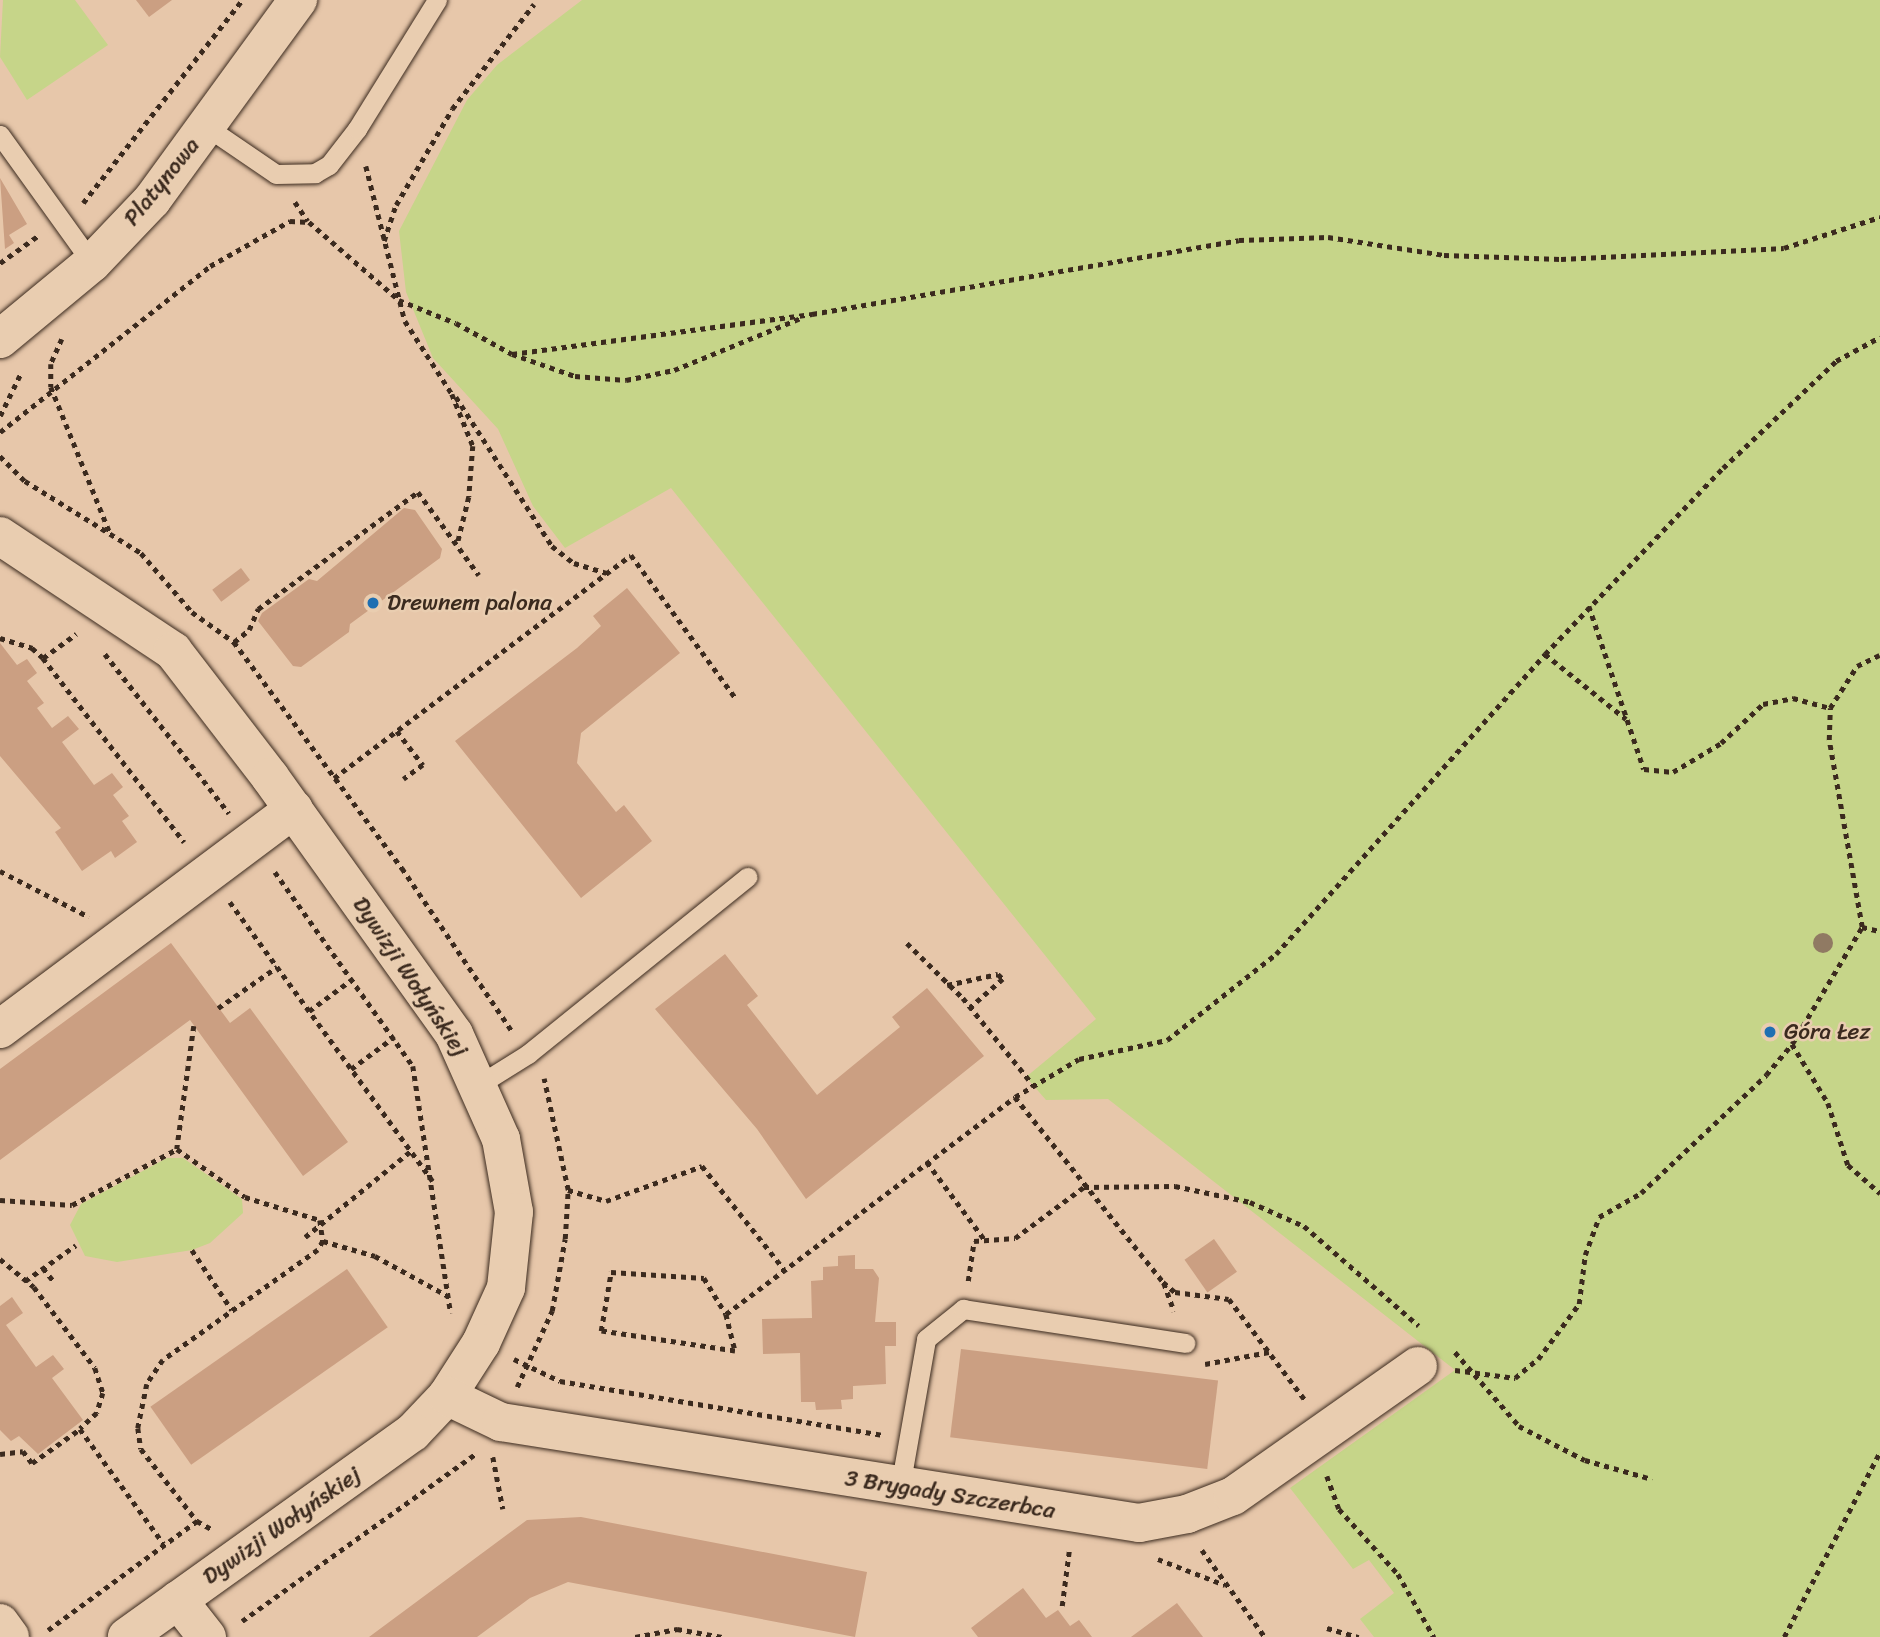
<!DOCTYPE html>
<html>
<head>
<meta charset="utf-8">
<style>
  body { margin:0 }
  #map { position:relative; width:1880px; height:1637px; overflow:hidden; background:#e7c7aa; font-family:Sriracha,sans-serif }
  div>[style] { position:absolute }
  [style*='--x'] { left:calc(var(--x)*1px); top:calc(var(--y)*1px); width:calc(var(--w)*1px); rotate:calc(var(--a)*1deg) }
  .green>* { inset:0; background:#c6d589 }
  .building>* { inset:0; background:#cb9f82; transform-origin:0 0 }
  .path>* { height:4.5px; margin-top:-2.25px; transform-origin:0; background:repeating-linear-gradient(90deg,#3b2a1e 0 5px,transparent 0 10px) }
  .roads { filter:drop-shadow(0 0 2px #3b2a1e) drop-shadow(0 0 2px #3b2a1e) }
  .service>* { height:19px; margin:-9.5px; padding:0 9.5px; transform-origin:9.5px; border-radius:9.5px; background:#e9cdb0 }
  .minor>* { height:38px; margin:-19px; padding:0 19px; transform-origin:19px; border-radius:19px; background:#e9cdb0 }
  .tertiary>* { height:38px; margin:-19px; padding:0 19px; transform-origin:19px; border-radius:19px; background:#e9cdb0 }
  .trees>* { width:20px; height:20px; margin:-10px; border-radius:50%; background:#907a63 }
  .dots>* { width:19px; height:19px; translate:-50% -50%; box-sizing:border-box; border:4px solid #e9cdb0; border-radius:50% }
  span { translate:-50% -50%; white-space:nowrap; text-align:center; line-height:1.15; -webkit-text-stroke:5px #e9cdb0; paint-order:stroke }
  .street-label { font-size:23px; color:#3b2a1e }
  .poi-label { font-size:23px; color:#3b2a1e }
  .left { translate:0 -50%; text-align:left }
</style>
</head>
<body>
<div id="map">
  <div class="green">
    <i style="clip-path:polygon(3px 0,75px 0,108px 45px,27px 100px,0 57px)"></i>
    <i style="clip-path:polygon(582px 0,1880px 0,1880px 1637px,1374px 1637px,1360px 1619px,1394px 1593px,1369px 1560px,1353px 1569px,1290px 1488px,1455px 1370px,1108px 1099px,1046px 1100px,1026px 1077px,1096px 1019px,671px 488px,565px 548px,533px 506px,498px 429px,433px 358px,406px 292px,399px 231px,467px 100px,497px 65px)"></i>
    <i style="clip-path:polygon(167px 1158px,183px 1158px,242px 1199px,243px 1213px,210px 1243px,192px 1250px,117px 1262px,85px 1256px,70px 1225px,81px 1204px)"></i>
  </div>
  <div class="building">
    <i style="clip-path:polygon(136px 0,172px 0,149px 17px)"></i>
    <i style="clip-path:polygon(0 178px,27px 224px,9px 235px,14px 243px,5px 249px)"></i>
    <i style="clip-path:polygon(404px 508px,415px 510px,442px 549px,440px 558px,350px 624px,349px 632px,301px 667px,293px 666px,258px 621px,262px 613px,309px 579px,317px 581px)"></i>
    <i style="left:241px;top:568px;width:15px;height:36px;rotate:53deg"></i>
    <i style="clip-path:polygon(627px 588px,680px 653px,581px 733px,577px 763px,616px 812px,624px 805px,652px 841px,581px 898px,455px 741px,577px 648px,601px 626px,593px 616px)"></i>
    <i style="clip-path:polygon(0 643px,17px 665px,27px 659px,37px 673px,27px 681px,44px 703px,37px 708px,52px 728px,68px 716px,79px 729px,62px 742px,94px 785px,112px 773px,123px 787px,113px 795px,129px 816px,122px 821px,137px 842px,115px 858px,111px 851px,82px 871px,55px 832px,61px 828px,0 756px)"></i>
    <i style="clip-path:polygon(171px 943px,230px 1023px,250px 1008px,348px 1142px,303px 1176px,190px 1020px,0 1160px,0 1069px)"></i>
    <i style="clip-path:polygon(725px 954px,758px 996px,747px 1005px,817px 1095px,900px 1027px,892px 1017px,927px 988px,984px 1056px,806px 1199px,757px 1129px,655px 1009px)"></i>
    <i style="left:1214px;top:1239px;width:40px;height:36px;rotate:55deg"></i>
    <i style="clip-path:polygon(855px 1255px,855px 1269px,873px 1269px,879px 1278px,875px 1322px,896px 1322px,896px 1346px,885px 1346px,886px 1384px,853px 1386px,853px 1399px,841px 1400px,842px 1409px,816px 1410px,815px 1402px,801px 1402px,800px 1353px,763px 1354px,762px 1319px,812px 1318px,811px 1281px,823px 1280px,823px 1267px,838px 1266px,838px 1256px)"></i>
    <i style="left:347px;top:1269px;width:71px;height:240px;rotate:55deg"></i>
    <i style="clip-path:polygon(12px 1297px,23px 1313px,6px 1325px,36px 1367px,53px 1355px,64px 1369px,52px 1378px,83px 1420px,38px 1454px,19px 1436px,11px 1441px,0 1430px,0 1306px)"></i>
    <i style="left:961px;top:1349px;width:259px;height:89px;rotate:7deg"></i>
    <i style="clip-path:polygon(581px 1517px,867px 1572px,855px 1637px,568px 1582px,530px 1598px,477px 1637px,369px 1637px,527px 1520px)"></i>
    <i style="clip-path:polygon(1023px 1588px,1046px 1618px,1058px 1610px,1070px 1626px,1079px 1620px,1092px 1637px,978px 1637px,971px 1628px)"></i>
    <i style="clip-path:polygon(1177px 1603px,1203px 1637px,1131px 1637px)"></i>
  </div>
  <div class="path">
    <i style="--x:366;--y:166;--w:160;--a:75.9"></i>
    <i style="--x:405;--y:321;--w:87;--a:57.2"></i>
    <i style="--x:452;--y:394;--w:56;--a:68"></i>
    <i style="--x:473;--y:446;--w:51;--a:94.5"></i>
    <i style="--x:469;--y:497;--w:50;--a:103.8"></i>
    <i style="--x:295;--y:202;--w:23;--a:56"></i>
    <i style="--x:83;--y:203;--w:258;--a:-51.9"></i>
    <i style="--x:384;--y:241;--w:38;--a:-72"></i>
    <i style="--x:396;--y:205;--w:111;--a:-59.7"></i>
    <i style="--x:452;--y:109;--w:133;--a:-52"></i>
    <i style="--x:0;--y:263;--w:48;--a:-35.7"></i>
    <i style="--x:62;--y:339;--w:27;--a:114"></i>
    <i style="--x:51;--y:364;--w:23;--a:90"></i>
    <i style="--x:51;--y:387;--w:157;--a:68"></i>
    <i style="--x:512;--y:354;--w:303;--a:-7.6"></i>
    <i style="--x:812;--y:314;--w:433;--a:-9.8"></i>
    <i style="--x:1239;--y:240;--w:89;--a:-1.9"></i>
    <i style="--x:1328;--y:237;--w:117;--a:8.8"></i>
    <i style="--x:1444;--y:255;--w:117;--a:2"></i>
    <i style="--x:1561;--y:259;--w:223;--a:-2.8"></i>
    <i style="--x:1784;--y:248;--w:101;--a:-17.9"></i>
    <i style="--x:456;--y:397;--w:177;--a:57.2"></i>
    <i style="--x:552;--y:546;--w:28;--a:38"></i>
    <i style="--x:574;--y:563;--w:34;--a:17"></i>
    <i style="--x:0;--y:416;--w:48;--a:-64"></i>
    <i style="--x:0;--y:432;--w:268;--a:-38.3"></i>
    <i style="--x:210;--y:266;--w:92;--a:-29.4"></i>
    <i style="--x:290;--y:221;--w:19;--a:3"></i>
    <i style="--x:309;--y:222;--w:119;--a:40.9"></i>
    <i style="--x:399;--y:300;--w:61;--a:22"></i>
    <i style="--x:456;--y:323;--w:64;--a:29"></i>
    <i style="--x:512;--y:354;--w:67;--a:19.2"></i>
    <i style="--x:575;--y:376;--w:51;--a:4.5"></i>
    <i style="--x:626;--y:380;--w:49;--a:-11.8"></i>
    <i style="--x:674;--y:370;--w:137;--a:-22.3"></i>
    <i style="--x:0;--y:456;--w:35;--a:45"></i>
    <i style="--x:25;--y:481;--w:137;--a:31.8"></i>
    <i style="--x:141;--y:553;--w:78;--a:49.2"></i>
    <i style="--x:192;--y:612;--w:52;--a:35.5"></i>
    <i style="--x:234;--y:642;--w:282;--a:53.4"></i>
    <i style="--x:402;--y:868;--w:197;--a:56"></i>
    <i style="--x:1589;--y:606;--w:172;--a:71.4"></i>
    <i style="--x:1644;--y:769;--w:29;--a:6"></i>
    <i style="--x:1673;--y:772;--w:56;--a:-31.1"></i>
    <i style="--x:1721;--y:743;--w:57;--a:-42.9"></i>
    <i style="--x:1763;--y:704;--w:31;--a:-11"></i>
    <i style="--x:1793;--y:698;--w:38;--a:15"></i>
    <i style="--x:0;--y:638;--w:34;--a:17"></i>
    <i style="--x:32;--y:648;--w:15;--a:42"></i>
    <i style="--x:43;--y:658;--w:232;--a:52.5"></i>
    <i style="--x:234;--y:642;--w:19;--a:-39"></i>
    <i style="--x:249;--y:630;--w:23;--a:-67"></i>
    <i style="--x:258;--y:609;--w:198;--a:-36.2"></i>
    <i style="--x:418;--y:492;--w:103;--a:53.7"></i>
    <i style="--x:105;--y:654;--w:202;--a:52.1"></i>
    <i style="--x:1545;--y:654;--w:104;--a:38.7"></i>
    <i style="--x:43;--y:658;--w:41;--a:-36"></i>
    <i style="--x:397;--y:731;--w:43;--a:52.6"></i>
    <i style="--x:423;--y:765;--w:24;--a:144"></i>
    <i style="--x:334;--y:778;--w:371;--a:-36.9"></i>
    <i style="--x:631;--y:555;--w:176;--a:53.8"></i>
    <i style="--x:0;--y:871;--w:100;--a:27.3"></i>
    <i style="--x:275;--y:872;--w:238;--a:54.6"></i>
    <i style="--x:413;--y:1066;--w:250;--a:81.3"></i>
    <i style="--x:230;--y:902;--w:345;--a:54"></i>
    <i style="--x:1862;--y:927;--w:18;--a:13"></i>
    <i style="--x:907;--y:943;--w:78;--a:44.5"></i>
    <i style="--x:963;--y:998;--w:113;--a:51.1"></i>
    <i style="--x:947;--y:985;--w:52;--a:-12.2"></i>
    <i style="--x:998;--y:974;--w:7;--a:45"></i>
    <i style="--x:1003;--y:979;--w:43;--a:138.8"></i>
    <i style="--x:218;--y:1008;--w:72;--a:-34.8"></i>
    <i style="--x:309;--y:1011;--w:56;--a:-36.3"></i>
    <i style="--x:194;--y:1026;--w:124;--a:97.9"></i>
    <i style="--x:177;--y:1149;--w:83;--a:35.2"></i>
    <i style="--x:245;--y:1197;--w:78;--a:17"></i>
    <i style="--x:320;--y:1220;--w:21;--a:82"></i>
    <i style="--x:323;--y:1241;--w:10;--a:119"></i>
    <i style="--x:318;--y:1250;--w:190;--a:144.6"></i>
    <i style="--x:163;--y:1360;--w:29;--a:124"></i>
    <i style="--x:147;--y:1384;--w:45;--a:101.6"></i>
    <i style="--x:138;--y:1428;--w:21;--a:82"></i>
    <i style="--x:141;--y:1449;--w:91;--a:52.1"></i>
    <i style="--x:197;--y:1521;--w:18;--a:29"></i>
    <i style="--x:1792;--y:1044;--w:69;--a:58.6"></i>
    <i style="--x:1828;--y:1103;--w:65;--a:72.1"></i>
    <i style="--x:1848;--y:1165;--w:43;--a:41.2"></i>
    <i style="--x:351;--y:1069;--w:54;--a:-36.7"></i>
    <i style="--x:1015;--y:1097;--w:237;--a:51.3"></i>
    <i style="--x:1163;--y:1282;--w:16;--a:40"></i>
    <i style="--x:1175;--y:1292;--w:54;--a:7.4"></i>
    <i style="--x:1229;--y:1299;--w:126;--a:53"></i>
    <i style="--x:927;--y:1162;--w:97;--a:53.4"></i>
    <i style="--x:568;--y:1190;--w:40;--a:16"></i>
    <i style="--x:606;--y:1201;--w:102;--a:-20"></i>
    <i style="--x:702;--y:1166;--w:132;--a:51.5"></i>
    <i style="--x:0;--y:1200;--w:72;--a:4"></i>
    <i style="--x:72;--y:1205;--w:119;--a:-28.1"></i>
    <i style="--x:305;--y:1237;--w:136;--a:-39.1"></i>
    <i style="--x:323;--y:1241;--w:54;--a:16.1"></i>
    <i style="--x:375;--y:1256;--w:83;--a:28.7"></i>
    <i style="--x:192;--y:1250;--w:72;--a:56.3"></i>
    <i style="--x:0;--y:1259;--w:44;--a:39.5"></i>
    <i style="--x:34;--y:1287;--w:101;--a:53"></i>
    <i style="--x:95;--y:1368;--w:26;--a:72"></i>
    <i style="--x:103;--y:1393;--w:21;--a:107"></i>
    <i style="--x:97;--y:1413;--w:23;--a:137"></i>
    <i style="--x:43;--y:1268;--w:19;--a:51"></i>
    <i style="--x:611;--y:1272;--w:93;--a:3.7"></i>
    <i style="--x:704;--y:1278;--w:42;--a:58.6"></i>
    <i style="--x:726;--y:1314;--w:38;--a:76"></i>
    <i style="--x:735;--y:1351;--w:135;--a:-171.5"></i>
    <i style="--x:601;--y:1331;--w:60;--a:-80.4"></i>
    <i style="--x:25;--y:1281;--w:62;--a:-35.2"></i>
    <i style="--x:968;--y:1281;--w:40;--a:-81.5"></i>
    <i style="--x:974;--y:1241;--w:41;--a:-4.2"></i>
    <i style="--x:1015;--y:1238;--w:86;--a:-36.5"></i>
    <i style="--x:1084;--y:1187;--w:91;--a:-0.6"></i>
    <i style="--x:1175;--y:1186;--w:77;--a:12"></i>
    <i style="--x:1250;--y:1202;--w:59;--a:24"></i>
    <i style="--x:1304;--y:1226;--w:152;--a:41"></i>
    <i style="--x:1164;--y:1283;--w:30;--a:70"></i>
    <i style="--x:726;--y:1314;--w:361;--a:-36.9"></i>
    <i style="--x:1015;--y:1097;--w:74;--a:-30.7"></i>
    <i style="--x:1079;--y:1059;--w:90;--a:-12.2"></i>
    <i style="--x:1167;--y:1040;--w:139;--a:-38.3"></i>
    <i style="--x:1276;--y:954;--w:403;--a:-48.1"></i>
    <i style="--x:1545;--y:654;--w:257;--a:-46.3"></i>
    <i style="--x:1723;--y:468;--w:156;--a:-43.4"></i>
    <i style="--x:1836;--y:361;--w:50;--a:-28.6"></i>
    <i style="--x:1455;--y:1352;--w:98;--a:49.1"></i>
    <i style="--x:1519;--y:1426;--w:74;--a:27.3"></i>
    <i style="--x:1585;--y:1460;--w:70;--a:15.8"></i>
    <i style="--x:514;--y:1359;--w:51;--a:25.6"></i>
    <i style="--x:560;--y:1381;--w:326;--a:9.5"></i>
    <i style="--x:1205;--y:1364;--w:65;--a:-10.6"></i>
    <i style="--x:1455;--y:1370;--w:61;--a:7.6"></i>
    <i style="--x:1515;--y:1378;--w:30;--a:-40"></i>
    <i style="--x:1538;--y:1359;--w:69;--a:-53.3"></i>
    <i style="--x:1579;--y:1304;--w:49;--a:-83"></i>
    <i style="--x:1585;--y:1255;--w:40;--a:-69.8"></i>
    <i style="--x:1599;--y:1217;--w:48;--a:-29.7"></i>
    <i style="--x:1641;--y:1193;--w:172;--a:-43.3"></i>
    <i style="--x:1766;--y:1075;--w:40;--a:-50"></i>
    <i style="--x:1792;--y:1044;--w:136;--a:-59.1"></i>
    <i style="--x:1862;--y:927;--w:190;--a:-100"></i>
    <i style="--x:1829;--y:740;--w:32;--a:-88"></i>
    <i style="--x:1830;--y:708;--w:50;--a:-57.3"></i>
    <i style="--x:1857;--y:666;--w:25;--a:-26"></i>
    <i style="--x:517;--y:1387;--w:84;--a:-65.3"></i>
    <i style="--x:552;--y:1311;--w:73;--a:-79.8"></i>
    <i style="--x:565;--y:1239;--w:49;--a:-86.5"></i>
    <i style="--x:568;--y:1190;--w:114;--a:-102.2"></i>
    <i style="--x:0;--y:1454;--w:23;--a:-7"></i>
    <i style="--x:23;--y:1451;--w:15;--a:53"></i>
    <i style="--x:32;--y:1463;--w:59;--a:-35.3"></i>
    <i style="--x:80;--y:1429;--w:142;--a:53.9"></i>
    <i style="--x:493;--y:1457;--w:53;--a:79.1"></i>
    <i style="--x:1327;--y:1476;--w:35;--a:70"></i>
    <i style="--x:1339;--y:1509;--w:88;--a:47.8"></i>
    <i style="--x:1398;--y:1574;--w:73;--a:60.3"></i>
    <i style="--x:1202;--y:1550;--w:107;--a:54.1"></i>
    <i style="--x:1158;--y:1559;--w:72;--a:21.2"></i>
    <i style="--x:1062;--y:1606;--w:55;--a:-82.7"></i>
    <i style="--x:242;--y:1621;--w:289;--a:-35.6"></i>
    <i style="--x:1327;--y:1628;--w:33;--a:16"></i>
    <i style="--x:48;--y:1630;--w:185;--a:-36.2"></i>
    <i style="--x:635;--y:1637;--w:43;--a:-10.8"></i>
    <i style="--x:677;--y:1629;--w:46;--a:10.1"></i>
    <i style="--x:1784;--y:1637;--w:208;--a:-62.6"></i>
  </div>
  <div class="roads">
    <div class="service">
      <i style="--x:207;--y:127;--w:83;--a:34.3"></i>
      <i style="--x:276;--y:174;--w:39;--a:-1"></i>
      <i style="--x:315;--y:173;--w:16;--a:-30"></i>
      <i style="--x:329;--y:165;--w:46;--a:-52.1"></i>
      <i style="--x:357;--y:129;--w:152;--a:-58.2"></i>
      <i style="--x:0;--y:135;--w:158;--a:54.3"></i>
      <i style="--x:480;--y:1084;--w:57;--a:-32"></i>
      <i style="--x:528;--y:1054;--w:282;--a:-38.9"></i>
      <i style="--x:900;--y:1487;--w:150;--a:-80"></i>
      <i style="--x:926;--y:1339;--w:48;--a:-39"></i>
      <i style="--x:963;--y:1309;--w:225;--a:8.7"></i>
    </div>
    <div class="minor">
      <i style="--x:0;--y:536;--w:208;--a:33.6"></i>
      <i style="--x:173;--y:651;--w:159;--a:52.4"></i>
      <i style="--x:270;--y:777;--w:316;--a:54.4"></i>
      <i style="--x:454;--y:1034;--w:115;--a:65.9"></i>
      <i style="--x:501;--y:1139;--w:74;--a:79.9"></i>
      <i style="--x:514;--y:1212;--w:76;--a:96"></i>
      <i style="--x:506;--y:1288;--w:60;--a:114.4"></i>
      <i style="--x:481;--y:1343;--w:63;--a:122.7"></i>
      <i style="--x:447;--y:1396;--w:50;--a:133.4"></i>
      <i style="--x:413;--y:1432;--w:352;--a:144.4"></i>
      <i style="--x:0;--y:1029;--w:367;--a:-36.8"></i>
      <i style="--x:447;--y:1396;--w:60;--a:25.7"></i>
      <i style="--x:501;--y:1422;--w:646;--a:9"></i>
      <i style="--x:1139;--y:1523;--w:49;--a:-10.6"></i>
      <i style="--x:1187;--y:1514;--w:49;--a:-21.4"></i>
      <i style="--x:1233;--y:1496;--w:226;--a:-35.1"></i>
      <i style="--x:178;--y:1600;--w:47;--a:51.9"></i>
      <i style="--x:0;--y:1623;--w:17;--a:54"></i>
    </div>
    <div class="tertiary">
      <i style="--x:0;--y:339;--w:119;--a:-39.6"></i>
      <i style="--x:92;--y:263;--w:87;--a:-46.4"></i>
      <i style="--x:152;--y:200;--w:248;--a:-53.9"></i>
    </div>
  </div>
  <div class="trees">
    <i style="left:1823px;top:943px"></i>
  </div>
  <div class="dots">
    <i style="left:373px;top:603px;background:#1f6fb2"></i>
    <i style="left:1770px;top:1032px;background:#1f6fb2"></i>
  </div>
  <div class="street-label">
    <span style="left:162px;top:182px;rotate:-51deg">Platynowa</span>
    <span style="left:410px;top:977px;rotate:56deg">Dywizji Wołyńskiej</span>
    <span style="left:950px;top:1495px;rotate:9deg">3 Brygady Szczerbca</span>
    <span style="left:282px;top:1526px;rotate:-35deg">Dywizji Wołyńskiej</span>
  </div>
  <div class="poi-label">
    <span class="left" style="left:387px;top:603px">Drewnem palona</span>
    <span class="left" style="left:1784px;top:1032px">Góra Łez</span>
  </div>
</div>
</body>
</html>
